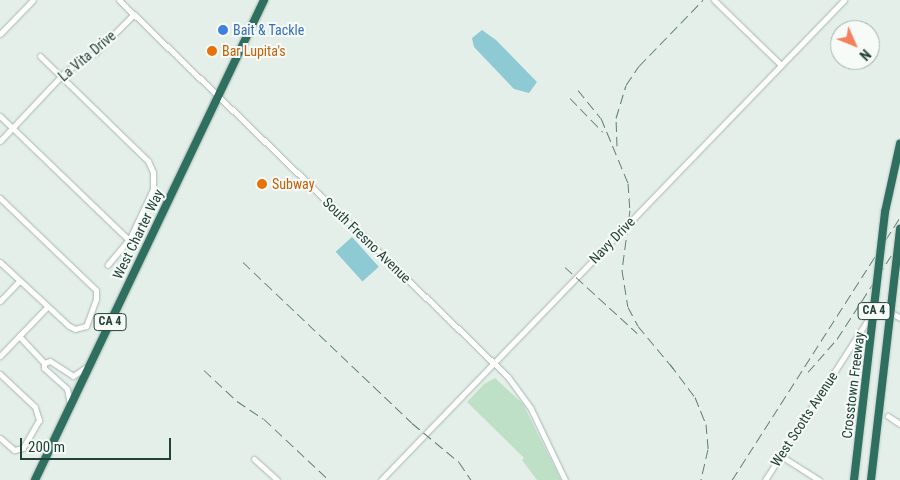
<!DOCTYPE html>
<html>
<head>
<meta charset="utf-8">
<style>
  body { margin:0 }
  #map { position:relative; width:900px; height:480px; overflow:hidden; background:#e5efea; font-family:"Roboto Condensed",sans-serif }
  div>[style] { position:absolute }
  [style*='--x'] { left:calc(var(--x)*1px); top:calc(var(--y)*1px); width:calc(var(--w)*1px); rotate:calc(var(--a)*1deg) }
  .green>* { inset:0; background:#bee0c7 }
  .water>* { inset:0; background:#8dcad4; transform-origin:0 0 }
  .roads { filter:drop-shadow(0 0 1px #a7b7b1) drop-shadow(0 0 1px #a7b7b1) }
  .minor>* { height:5px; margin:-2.5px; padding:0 2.5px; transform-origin:2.5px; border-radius:2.5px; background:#fff }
  .highway>* { height:8px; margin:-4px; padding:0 4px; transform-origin:4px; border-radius:4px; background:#2e6f60 }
  .rail>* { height:1px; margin-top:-0.5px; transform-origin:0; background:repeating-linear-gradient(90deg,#5e7d74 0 10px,transparent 0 15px) }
  .bridges { filter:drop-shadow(0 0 1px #c1cac8) drop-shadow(0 0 1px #c1cac8) }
  .highway-bridge>* { height:8px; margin:-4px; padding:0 4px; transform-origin:4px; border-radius:4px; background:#2e6f60 }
  .dots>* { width:14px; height:14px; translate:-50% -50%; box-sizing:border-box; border:2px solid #f6fbf8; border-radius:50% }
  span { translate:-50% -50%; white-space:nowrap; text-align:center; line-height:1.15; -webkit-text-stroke:4px #f6fbf8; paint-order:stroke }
  .shield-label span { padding:1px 4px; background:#f6fbf8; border:1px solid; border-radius:4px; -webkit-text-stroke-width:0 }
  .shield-label { font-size:12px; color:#234139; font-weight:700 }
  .shop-label { font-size:14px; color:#366cbe }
  .left { translate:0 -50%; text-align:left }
  .food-label { font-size:14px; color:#c56008 }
  .street-label { font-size:14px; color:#234139 }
  .north { position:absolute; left:830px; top:20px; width:50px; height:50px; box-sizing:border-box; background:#f6fbf8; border:1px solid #a2b1ac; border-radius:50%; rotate:134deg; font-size:14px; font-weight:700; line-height:20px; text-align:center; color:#234139 }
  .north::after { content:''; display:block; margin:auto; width:18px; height:22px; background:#f5805d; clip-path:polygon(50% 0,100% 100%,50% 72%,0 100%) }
  .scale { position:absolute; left:20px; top:438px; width:151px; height:22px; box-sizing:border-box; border:2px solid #234139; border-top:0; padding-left:6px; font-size:15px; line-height:18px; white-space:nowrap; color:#234139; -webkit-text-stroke:4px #f6fbf8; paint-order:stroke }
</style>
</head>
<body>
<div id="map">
  <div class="green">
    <i style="clip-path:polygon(495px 378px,523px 404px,561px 480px,537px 480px,522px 460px,524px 458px,467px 402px,484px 384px)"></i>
  </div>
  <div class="water">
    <i style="clip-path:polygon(482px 30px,496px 40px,537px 82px,529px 93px,514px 89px,474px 47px,472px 38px)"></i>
    <i style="left:352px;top:237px;width:40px;height:22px;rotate:48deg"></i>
  </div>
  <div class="roads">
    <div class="minor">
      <i style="--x:119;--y:0;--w:542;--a:44.1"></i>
      <i style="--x:508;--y:377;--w:39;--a:54"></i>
      <i style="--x:531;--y:409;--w:79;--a:64.4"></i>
      <i style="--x:714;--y:0;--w:93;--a:44.1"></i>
      <i style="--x:0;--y:34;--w:47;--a:-45.9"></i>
      <i style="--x:40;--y:56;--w:151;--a:44.2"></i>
      <i style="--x:148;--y:161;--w:12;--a:66"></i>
      <i style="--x:153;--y:172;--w:17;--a:90"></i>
      <i style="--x:153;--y:189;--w:54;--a:115.1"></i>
      <i style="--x:130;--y:238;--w:35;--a:130"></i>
      <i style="--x:0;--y:116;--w:179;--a:43.9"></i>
      <i style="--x:0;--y:141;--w:96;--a:-46.7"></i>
      <i style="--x:66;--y:71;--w:34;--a:-32"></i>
      <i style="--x:95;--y:53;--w:55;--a:-45"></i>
      <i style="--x:0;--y:198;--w:133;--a:43.8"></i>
      <i style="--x:96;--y:290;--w:9;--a:90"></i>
      <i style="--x:96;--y:299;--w:29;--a:110"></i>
      <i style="--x:86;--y:326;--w:11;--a:165"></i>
      <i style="--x:75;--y:329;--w:7;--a:-153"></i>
      <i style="--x:69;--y:326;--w:94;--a:-137.2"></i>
      <i style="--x:0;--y:301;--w:28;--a:-46"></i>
      <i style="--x:19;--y:336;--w:37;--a:47"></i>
      <i style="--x:44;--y:363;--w:5;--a:90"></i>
      <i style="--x:44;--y:368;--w:31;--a:42"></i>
      <i style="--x:67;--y:389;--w:14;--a:78"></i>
      <i style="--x:0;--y:356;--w:68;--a:-46.2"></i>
      <i style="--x:44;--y:363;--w:6;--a:-18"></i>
      <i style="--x:50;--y:361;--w:27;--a:33"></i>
      <i style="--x:73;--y:376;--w:18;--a:-34"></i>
      <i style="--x:0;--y:374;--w:48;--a:43.3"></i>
      <i style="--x:35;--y:407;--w:14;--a:73"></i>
      <i style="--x:39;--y:420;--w:32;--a:120"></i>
      <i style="--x:23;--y:448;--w:9;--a:167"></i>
      <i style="--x:14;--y:450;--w:18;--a:-139"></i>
      <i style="--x:888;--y:416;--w:14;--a:34"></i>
      <i style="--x:781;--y:456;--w:45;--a:32.3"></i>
      <i style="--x:254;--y:459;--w:31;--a:42"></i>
      <i style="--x:381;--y:480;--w:667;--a:-46.03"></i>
      <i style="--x:765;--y:480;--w:202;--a:-57.3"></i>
      <i style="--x:874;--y:310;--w:9;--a:-13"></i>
      <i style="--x:883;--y:308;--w:20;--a:30"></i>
    </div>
    <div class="highway">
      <i style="--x:35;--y:480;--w:532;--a:-64.49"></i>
    </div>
  </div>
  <div class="rail">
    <i style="--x:578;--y:90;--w:36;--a:51"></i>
    <i style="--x:601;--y:118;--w:70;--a:67.4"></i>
    <i style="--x:628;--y:183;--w:27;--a:86"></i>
    <i style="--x:630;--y:210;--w:61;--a:97.6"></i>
    <i style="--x:622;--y:270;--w:37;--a:81"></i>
    <i style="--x:628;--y:307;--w:21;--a:62"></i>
    <i style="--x:638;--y:326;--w:56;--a:50.1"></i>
    <i style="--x:570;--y:98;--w:47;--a:45.9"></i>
    <i style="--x:617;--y:146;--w:28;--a:-92"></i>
    <i style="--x:616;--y:118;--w:34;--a:-73"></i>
    <i style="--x:626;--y:85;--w:23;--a:-56"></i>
    <i style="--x:639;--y:66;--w:92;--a:-45.9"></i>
    <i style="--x:243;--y:262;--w:233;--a:43.6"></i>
    <i style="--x:412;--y:423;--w:61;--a:39.7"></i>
    <i style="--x:459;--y:462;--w:22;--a:56"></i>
    <i style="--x:565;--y:267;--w:98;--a:42.5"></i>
    <i style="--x:670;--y:364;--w:41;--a:52.9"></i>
    <i style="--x:695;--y:397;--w:29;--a:68"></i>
    <i style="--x:706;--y:424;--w:25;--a:85"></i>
    <i style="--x:708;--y:449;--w:32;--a:103"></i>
    <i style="--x:204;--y:370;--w:45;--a:43.2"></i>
    <i style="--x:237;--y:401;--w:32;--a:34"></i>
    <i style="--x:264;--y:419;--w:89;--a:43.2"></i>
    <i style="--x:808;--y:372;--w:44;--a:-48.7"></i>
    <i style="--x:837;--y:339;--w:116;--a:-57"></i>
    <i style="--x:732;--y:480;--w:312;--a:-57.4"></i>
  </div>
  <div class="bridges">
    <div class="highway-bridge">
      <i style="--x:854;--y:480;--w:270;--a:-83.4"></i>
      <i style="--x:885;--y:212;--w:70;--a:-77.6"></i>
      <i style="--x:871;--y:480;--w:253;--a:-83.4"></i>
    </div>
  </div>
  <div class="dots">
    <i style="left:223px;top:30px;background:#3f7fe0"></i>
    <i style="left:212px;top:51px;background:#e8710a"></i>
    <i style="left:262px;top:184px;background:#e8710a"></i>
  </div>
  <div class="shield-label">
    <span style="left:874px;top:311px">CA 4</span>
    <span style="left:110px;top:322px">CA 4</span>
  </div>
  <div class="shop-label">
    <span class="left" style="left:233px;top:30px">Bait &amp; Tackle</span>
  </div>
  <div class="food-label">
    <span class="left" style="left:222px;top:51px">Bar Lupita's</span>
    <span class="left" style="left:272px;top:184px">Subway</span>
  </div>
  <div class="street-label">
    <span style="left:87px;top:56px;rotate:-40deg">La Vita Drive</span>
    <span style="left:138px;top:234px;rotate:-64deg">West Charter Way</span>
    <span style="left:367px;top:240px;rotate:44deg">South Fresno Avenue</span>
    <span style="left:612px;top:240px;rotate:-46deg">Navy Drive</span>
    <span style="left:853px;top:385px;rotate:-83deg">Crosstown Freeway</span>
    <span style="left:804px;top:419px;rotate:-57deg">West Scotts Avenue</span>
  </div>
  <div class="north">N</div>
  <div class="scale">200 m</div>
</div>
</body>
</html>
